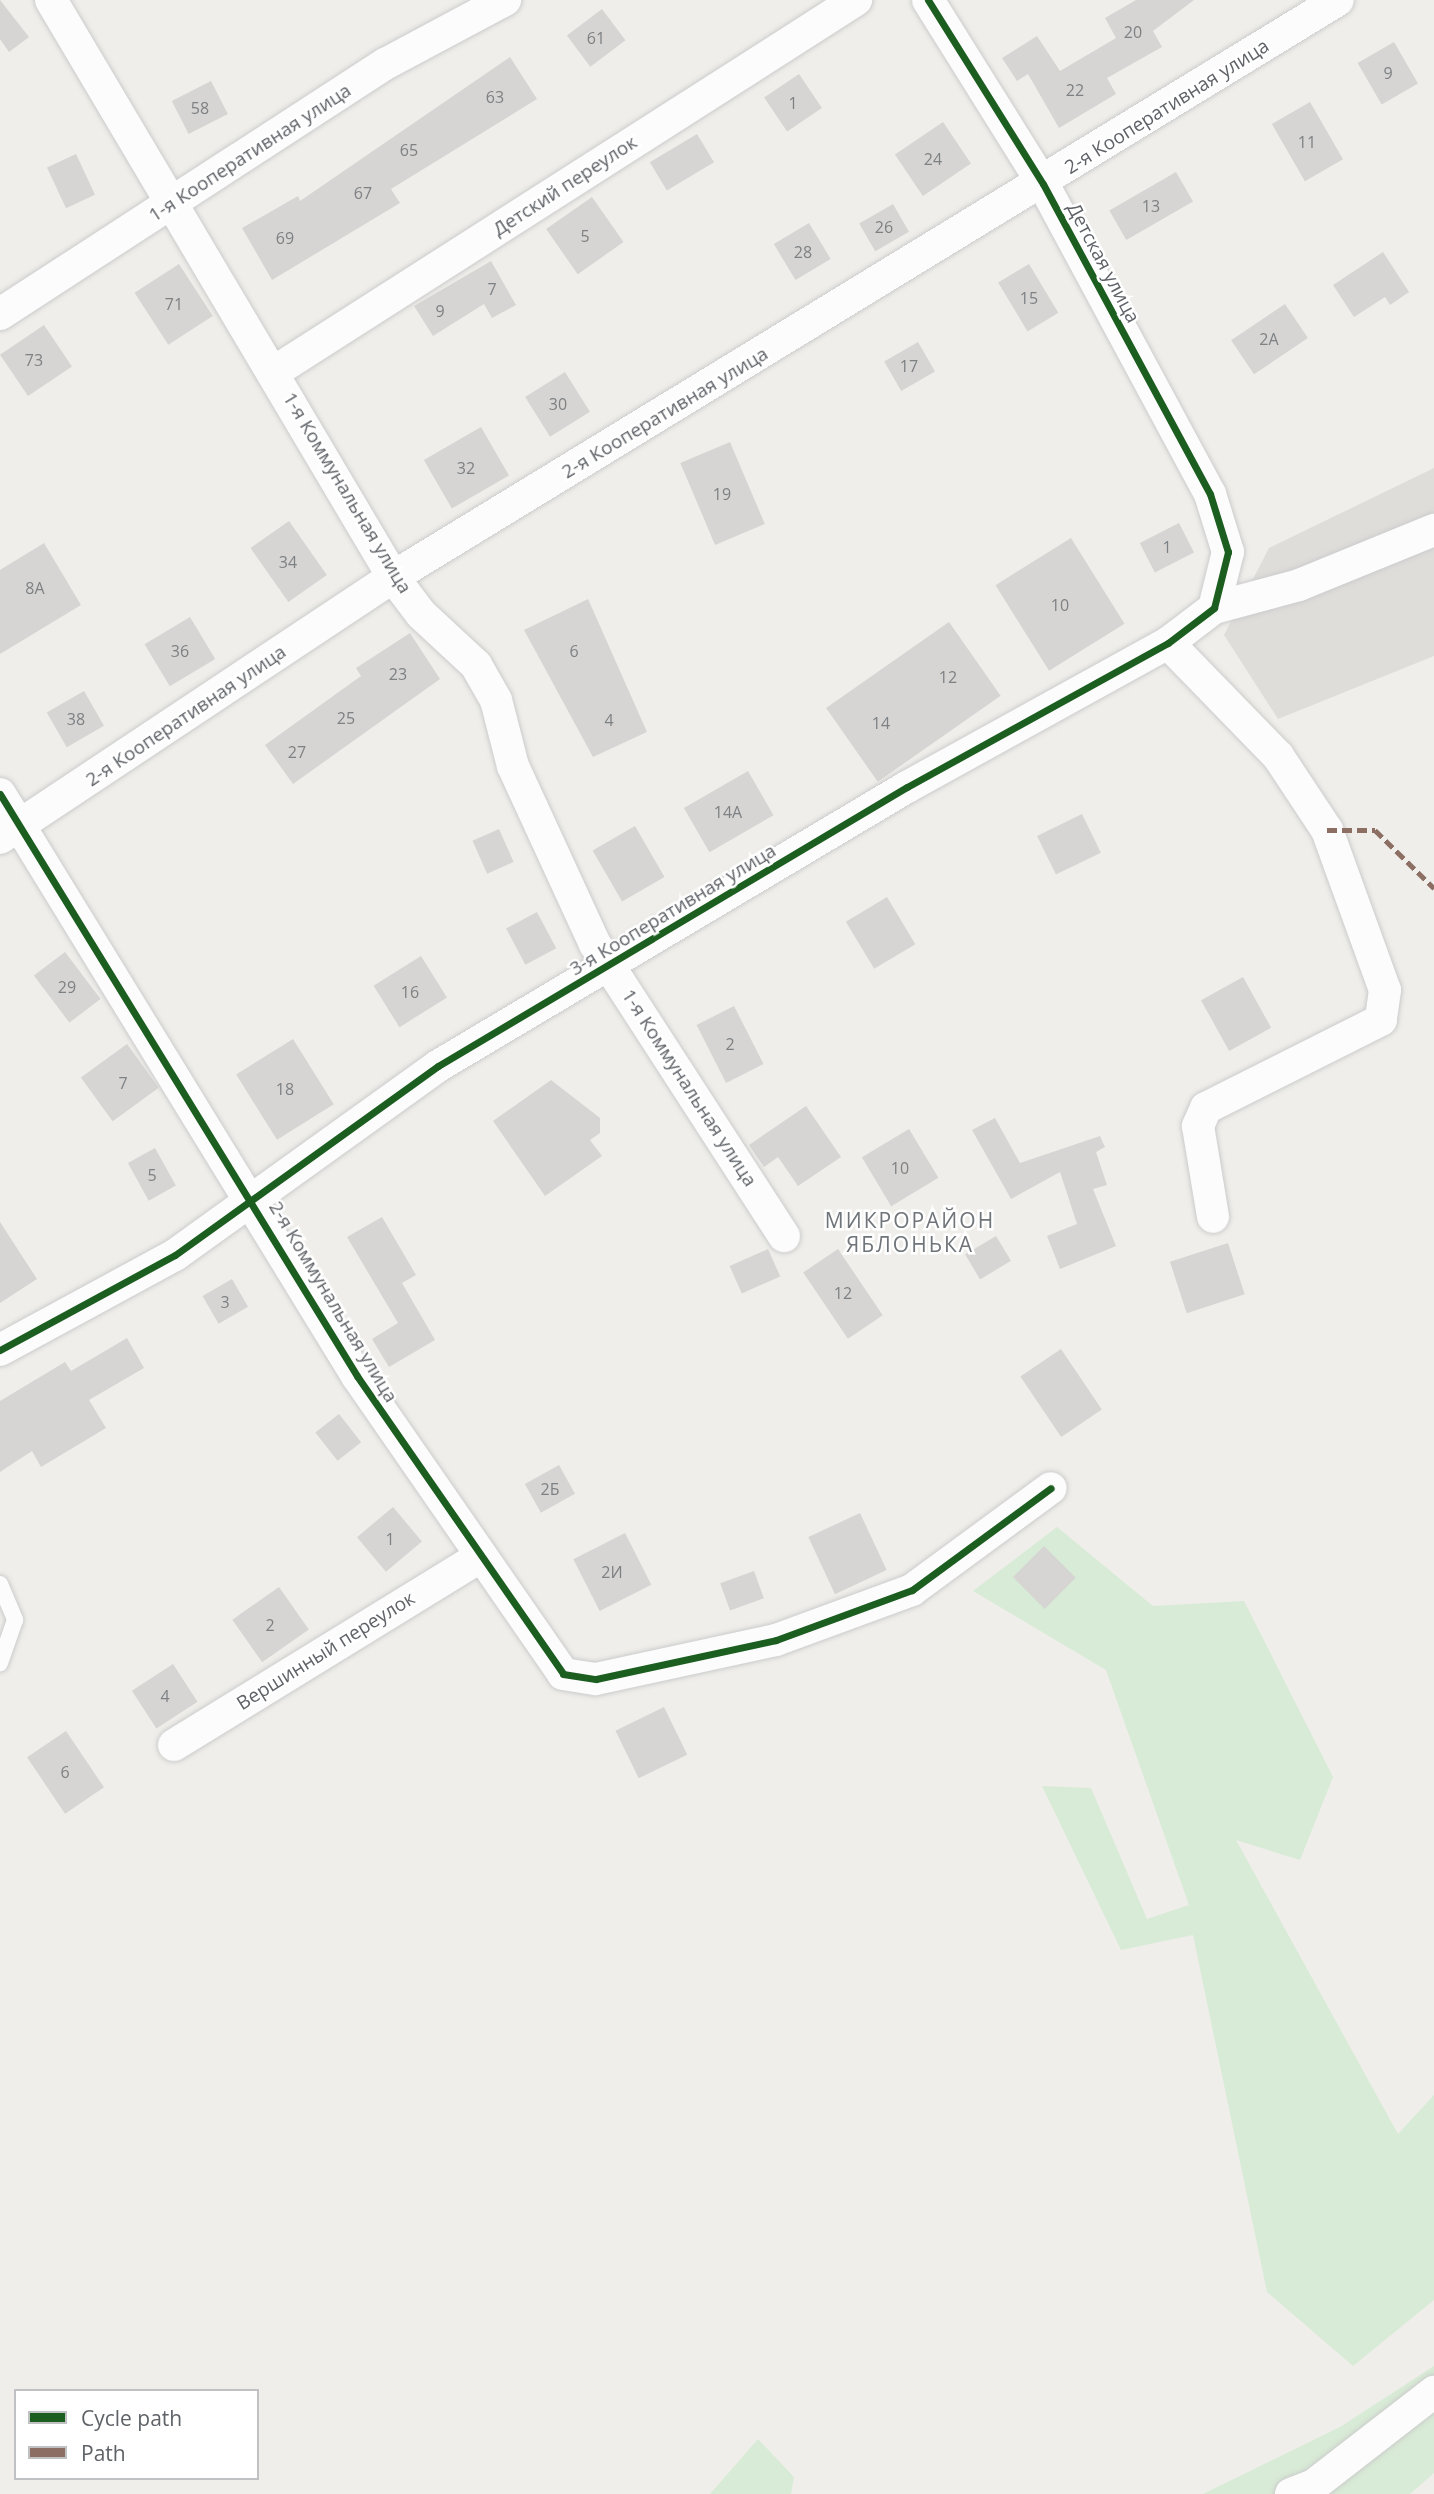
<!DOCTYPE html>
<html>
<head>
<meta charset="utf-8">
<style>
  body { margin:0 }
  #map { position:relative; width:1434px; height:2494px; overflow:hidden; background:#efeeea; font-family:"Open Sans",sans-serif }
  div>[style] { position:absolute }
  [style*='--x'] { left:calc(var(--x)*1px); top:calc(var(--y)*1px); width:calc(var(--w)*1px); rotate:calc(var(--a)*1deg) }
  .industrial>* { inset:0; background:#dfddda }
  .green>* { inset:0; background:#d8ebd6 }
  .building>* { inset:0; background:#d6d5d3; transform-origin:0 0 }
  .roads { filter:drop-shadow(0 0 2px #cbcccc) drop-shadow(0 0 2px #cbcccc) }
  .service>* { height:16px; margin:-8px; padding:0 8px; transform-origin:8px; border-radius:8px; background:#fdfcfc }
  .minor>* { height:32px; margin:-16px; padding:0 16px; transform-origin:16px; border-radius:16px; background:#fdfcfc }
  .quiet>* { height:5px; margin-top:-2.5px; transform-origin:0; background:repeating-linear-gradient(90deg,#8d6e63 0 10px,transparent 0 15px) }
  .cycleway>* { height:7px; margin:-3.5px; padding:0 3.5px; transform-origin:3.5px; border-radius:3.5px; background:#1b5e20 }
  span { translate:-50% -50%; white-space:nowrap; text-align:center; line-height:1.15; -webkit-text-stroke:5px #fff; paint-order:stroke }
  .number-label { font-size:16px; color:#7e8184 }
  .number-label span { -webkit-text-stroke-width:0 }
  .street-label { font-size:19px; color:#5f6368 }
  .neighbourhood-label { font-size:21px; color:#70757a; letter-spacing:2px }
  .legend { position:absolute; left:14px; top:2389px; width:245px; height:91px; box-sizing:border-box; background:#fff; border:2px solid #bfc1c3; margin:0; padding:9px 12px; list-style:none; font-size:21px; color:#5f6368 }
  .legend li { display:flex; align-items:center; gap:14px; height:35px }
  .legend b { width:35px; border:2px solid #bfc1c3 }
</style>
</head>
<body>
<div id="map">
  <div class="industrial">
    <i style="clip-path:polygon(1434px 468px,1434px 656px,1278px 719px,1224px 635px,1269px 548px)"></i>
  </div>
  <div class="green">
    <i style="clip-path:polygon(1057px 1527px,1153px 1606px,1244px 1601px,1333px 1777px,1300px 1860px,1236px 1840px,1398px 2134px,1434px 2095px,1434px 2300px,1353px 2366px,1267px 2292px,1193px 1935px,1121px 1950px,1042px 1786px,1091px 1788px,1147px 1919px,1189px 1905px,1106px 1670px,973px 1591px)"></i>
    <i style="clip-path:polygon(1434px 2366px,1434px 2473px,1410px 2494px,1203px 2494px,1340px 2427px)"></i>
    <i style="clip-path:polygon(758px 2439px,794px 2477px,791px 2494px,710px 2494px)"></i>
  </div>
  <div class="building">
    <i style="clip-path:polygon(0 0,29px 37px,9px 52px,0 39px)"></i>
    <i style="clip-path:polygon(1136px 0,1194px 0,1153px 31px,1162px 47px,1107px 78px,1116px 94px,1059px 128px,1028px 74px,1017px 81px,1002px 58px,1037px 36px,1060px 71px,1116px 38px,1105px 18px)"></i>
    <i style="left:602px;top:9px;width:39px;height:44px;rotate:53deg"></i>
    <i style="left:1394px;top:42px;width:48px;height:42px;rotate:60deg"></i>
    <i style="clip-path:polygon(510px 57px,537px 99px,391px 189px,400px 203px,272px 280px,242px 228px,298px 196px,300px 201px)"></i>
    <i style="left:799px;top:74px;width:41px;height:42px;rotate:56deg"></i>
    <i style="left:211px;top:81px;width:37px;height:44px;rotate:63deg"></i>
    <i style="left:1310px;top:102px;width:66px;height:44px;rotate:60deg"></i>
    <i style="left:943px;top:122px;width:50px;height:58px;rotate:56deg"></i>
    <i style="left:697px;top:134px;width:33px;height:55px;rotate:59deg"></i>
    <i style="left:76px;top:154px;width:45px;height:32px;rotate:65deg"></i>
    <i style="left:1176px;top:172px;width:34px;height:77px;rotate:60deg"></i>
    <i style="left:592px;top:197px;width:55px;height:56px;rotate:55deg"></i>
    <i style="left:893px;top:204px;width:32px;height:39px;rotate:60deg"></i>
    <i style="left:809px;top:223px;width:42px;height:41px;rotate:59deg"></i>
    <i style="clip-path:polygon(1383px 252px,1409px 292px,1390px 305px,1385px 297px,1354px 317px,1333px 285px)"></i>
    <i style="clip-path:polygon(491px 261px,516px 305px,492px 318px,484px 304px,433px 336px,414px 306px)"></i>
    <i style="left:179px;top:264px;width:62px;height:53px;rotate:57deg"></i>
    <i style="left:1029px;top:264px;width:57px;height:36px;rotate:59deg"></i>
    <i style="left:1285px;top:304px;width:41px;height:65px;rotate:56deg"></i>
    <i style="left:44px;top:325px;width:50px;height:53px;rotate:56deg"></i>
    <i style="left:918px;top:342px;width:34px;height:39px;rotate:60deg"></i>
    <i style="left:565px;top:372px;width:47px;height:47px;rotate:58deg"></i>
    <i style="left:481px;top:427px;width:56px;height:66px;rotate:60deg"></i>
    <i style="left:730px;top:442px;width:89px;height:54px;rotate:67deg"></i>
    <i style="left:289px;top:521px;width:66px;height:47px;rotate:55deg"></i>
    <i style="left:1179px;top:523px;width:33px;height:44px;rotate:63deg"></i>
    <i style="left:1071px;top:538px;width:101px;height:89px;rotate:58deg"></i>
    <i style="clip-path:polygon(44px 543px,81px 605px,0 654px,0 570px)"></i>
    <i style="clip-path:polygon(588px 599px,647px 732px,593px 757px,524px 630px)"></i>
    <i style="left:190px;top:617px;width:49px;height:53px;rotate:59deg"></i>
    <i style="left:949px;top:622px;width:90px;height:150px;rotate:55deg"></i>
    <i style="clip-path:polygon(410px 633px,440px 679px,293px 784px,265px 745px,361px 676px,356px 668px)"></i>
    <i style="left:84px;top:691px;width:40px;height:43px;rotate:60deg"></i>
    <i style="left:748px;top:771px;width:51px;height:74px;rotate:60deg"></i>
    <i style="left:1082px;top:814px;width:43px;height:50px;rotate:64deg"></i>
    <i style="left:635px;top:826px;width:59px;height:49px;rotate:60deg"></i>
    <i style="left:499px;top:829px;width:36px;height:29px;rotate:66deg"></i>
    <i style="left:887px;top:897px;width:55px;height:48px;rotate:59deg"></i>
    <i style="left:537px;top:912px;width:41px;height:35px;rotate:62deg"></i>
    <i style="left:65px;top:952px;width:59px;height:39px;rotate:53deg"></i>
    <i style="left:421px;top:956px;width:49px;height:56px;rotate:58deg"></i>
    <i style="left:1243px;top:977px;width:58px;height:48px;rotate:61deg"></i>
    <i style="left:734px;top:1006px;width:65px;height:42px;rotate:63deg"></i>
    <i style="left:293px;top:1039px;width:77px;height:67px;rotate:58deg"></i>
    <i style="left:127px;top:1044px;width:54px;height:57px;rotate:54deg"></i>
    <i style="clip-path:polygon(551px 1080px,600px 1118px,600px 1133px,590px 1140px,602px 1156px,545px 1196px,493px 1121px)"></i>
    <i style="clip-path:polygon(806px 1106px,841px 1157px,798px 1186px,778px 1157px,764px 1167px,749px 1145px)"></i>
    <i style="clip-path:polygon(995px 1118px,1020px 1163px,1100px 1136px,1105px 1147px,1096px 1152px,1107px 1185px,1093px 1189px,1116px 1246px,1060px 1269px,1047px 1236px,1077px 1224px,1060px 1172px,1011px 1199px,972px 1130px)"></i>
    <i style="left:909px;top:1129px;width:57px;height:55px;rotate:59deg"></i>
    <i style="left:155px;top:1148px;width:43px;height:31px;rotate:61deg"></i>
    <i style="clip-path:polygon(382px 1217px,416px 1275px,402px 1283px,435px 1340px,389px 1367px,372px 1339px,398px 1323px,347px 1237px)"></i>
    <i style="clip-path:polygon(0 1222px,37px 1279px,0 1303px)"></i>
    <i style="left:996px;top:1236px;width:29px;height:36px;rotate:59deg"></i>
    <i style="left:1228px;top:1243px;width:54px;height:61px;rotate:72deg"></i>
    <i style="left:768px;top:1249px;width:30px;height:42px;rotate:66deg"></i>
    <i style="left:838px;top:1249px;width:80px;height:42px;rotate:56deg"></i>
    <i style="left:232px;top:1279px;width:32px;height:34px;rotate:60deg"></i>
    <i style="clip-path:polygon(127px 1338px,144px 1368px,89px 1400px,106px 1428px,41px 1467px,32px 1451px,0 1472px,0 1401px,65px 1362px,71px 1371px)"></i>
    <i style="left:1061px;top:1349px;width:73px;height:49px;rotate:56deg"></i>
    <i style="left:339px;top:1414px;width:36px;height:30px;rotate:52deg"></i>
    <i style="left:559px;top:1465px;width:33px;height:39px;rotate:61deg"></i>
    <i style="left:393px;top:1507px;width:45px;height:47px;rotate:50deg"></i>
    <i style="left:860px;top:1513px;width:63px;height:57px;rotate:65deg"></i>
    <i style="left:625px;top:1533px;width:58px;height:58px;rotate:63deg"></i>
    <i style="left:1044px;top:1546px;width:45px;height:44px;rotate:45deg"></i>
    <i style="left:754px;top:1571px;width:29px;height:36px;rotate:70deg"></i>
    <i style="left:279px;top:1587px;width:52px;height:57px;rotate:55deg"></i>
    <i style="left:173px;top:1664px;width:45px;height:49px;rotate:57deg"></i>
    <i style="left:664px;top:1707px;width:53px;height:54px;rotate:64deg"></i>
    <i style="left:66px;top:1731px;width:68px;height:47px;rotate:56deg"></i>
  </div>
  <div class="roads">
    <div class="service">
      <i style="--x:0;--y:1584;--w:39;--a:67"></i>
      <i style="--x:15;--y:1620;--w:46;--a:109.2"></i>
    </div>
    <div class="minor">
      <i style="--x:51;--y:0;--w:671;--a:59.34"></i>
      <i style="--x:393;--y:577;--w:46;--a:52.9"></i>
      <i style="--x:421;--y:614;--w:75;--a:42.8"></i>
      <i style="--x:476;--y:665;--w:40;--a:60.3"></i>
      <i style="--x:496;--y:700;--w:68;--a:75.6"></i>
      <i style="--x:513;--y:766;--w:196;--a:65.3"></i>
      <i style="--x:595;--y:944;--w:348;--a:57.1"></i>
      <i style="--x:0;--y:314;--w:461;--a:-33"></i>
      <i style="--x:387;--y:63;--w:134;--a:-28.1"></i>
      <i style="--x:274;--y:372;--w:691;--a:-32.59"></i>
      <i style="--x:1214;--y:608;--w:88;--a:-15.1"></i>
      <i style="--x:1299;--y:585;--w:146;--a:-22.2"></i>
      <i style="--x:1168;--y:643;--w:158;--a:45.8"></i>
      <i style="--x:1278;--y:756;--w:89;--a:56.5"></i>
      <i style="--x:1327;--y:830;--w:170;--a:70.1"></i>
      <i style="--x:1385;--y:990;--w:30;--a:98"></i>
      <i style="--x:1381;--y:1020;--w:196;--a:153.3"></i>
      <i style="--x:1206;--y:1108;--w:20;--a:114"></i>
      <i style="--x:1198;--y:1126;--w:92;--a:80.6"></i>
      <i style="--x:0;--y:794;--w:683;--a:58.47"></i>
      <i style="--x:357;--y:1376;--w:362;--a:55.3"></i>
      <i style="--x:563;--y:1674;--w:33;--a:9"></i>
      <i style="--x:596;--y:1679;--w:184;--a:-12.2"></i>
      <i style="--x:776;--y:1640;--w:145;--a:-20.2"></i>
      <i style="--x:912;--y:1590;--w:172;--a:-36.3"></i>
      <i style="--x:0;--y:838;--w:472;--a:-33.6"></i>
      <i style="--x:393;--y:577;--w:1107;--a:-31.41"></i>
      <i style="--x:0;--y:1350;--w:199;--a:-28.5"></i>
      <i style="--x:175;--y:1255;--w:324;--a:-35.7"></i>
      <i style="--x:438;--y:1066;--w:546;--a:-30.75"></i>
      <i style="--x:907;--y:787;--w:298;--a:-28.9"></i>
      <i style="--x:1168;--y:643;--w:58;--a:-37.3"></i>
      <i style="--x:1214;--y:608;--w:58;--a:-76"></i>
      <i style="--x:1228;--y:552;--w:61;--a:-107.2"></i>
      <i style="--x:1210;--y:494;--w:352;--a:-118.3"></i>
      <i style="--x:1043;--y:184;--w:217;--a:-122"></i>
      <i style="--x:174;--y:1745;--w:358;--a:-31.6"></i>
      <i style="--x:1291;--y:2494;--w:25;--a:-21"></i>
      <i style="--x:1314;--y:2485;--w:152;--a:-37.8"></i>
    </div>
  </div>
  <div class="quiet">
    <i style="--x:1327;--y:830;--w:48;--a:0"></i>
    <i style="--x:1375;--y:830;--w:83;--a:44.5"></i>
  </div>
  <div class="cycleway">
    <i style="--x:0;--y:794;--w:683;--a:58.47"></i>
    <i style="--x:357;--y:1376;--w:362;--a:55.3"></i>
    <i style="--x:563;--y:1674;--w:33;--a:9"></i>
    <i style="--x:596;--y:1679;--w:184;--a:-12.2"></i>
    <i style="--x:776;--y:1640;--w:145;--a:-20.2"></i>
    <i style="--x:912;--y:1590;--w:172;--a:-36.3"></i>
    <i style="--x:0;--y:1350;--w:199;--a:-28.5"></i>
    <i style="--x:175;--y:1255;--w:324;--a:-35.7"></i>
    <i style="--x:438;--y:1066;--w:546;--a:-30.75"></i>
    <i style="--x:907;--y:787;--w:298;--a:-28.9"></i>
    <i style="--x:1168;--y:643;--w:58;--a:-37.3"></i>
    <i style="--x:1214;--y:608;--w:58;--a:-76"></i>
    <i style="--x:1228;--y:552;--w:61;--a:-107.2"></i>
    <i style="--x:1210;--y:494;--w:352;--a:-118.3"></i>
    <i style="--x:1043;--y:184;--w:217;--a:-122"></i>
  </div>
  <div class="number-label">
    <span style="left:1133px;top:32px">20</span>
    <span style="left:596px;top:38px">61</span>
    <span style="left:1388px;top:73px">9</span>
    <span style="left:1075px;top:90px">22</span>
    <span style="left:495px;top:97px">63</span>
    <span style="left:793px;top:103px">1</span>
    <span style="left:200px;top:108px">58</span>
    <span style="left:1307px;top:142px">11</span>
    <span style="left:409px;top:150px">65</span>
    <span style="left:933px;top:159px">24</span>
    <span style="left:363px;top:193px">67</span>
    <span style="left:1151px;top:206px">13</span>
    <span style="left:884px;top:227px">26</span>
    <span style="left:585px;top:236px">5</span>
    <span style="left:285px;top:238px">69</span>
    <span style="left:803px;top:252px">28</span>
    <span style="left:492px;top:289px">7</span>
    <span style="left:1029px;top:298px">15</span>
    <span style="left:174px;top:304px">71</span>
    <span style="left:440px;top:311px">9</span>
    <span style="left:1269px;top:339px">2А</span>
    <span style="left:34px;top:360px">73</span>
    <span style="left:909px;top:366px">17</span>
    <span style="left:558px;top:404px">30</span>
    <span style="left:466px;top:468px">32</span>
    <span style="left:722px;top:494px">19</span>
    <span style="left:1167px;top:547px">1</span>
    <span style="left:288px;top:562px">34</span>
    <span style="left:35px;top:588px">8А</span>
    <span style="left:1060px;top:605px">10</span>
    <span style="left:180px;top:651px">36</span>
    <span style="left:574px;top:651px">6</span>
    <span style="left:398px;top:674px">23</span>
    <span style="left:948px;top:677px">12</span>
    <span style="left:346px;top:718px">25</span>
    <span style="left:76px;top:719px">38</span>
    <span style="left:609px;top:720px">4</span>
    <span style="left:881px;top:723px">14</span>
    <span style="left:297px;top:752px">27</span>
    <span style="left:728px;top:812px">14А</span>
    <span style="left:67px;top:987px">29</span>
    <span style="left:410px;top:992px">16</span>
    <span style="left:730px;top:1044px">2</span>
    <span style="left:123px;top:1083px">7</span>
    <span style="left:285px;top:1089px">18</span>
    <span style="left:900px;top:1168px">10</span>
    <span style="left:152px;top:1175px">5</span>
    <span style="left:843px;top:1293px">12</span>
    <span style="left:225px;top:1302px">3</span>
    <span style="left:550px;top:1489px">2Б</span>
    <span style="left:390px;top:1539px">1</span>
    <span style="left:612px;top:1572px">2И</span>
    <span style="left:270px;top:1625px">2</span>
    <span style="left:165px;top:1696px">4</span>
    <span style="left:65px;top:1772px">6</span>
  </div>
  <div class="street-label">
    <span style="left:1167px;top:107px;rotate:-32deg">2-я Кооперативная улица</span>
    <span style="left:250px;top:153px;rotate:-33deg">1-я Кооперативная улица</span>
    <span style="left:565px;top:186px;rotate:-33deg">Детский переулок</span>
    <span style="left:1103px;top:263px;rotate:62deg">Детская улица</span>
    <span style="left:665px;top:413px;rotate:-31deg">2-я Кооперативная улица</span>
    <span style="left:347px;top:493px;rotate:59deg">1-я Коммунальная улица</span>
    <span style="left:186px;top:716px;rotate:-34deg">2-я Кооперативная улица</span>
    <span style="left:673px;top:910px;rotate:-31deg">3-я Кооперативная улица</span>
    <span style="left:689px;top:1088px;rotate:57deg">1-я Коммунальная улица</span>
    <span style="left:333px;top:1302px;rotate:59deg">2-я Коммунальная улица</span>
    <span style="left:326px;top:1651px;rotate:-32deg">Вершинный переулок</span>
  </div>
  <div class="neighbourhood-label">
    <span style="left:910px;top:1232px">МИКРОРАЙОН<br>ЯБЛОНЬКА</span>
  </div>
  <ul class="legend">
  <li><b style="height:9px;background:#1b5e20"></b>Cycle path</li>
  <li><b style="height:9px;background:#8d6e63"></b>Path</li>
  </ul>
</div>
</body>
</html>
